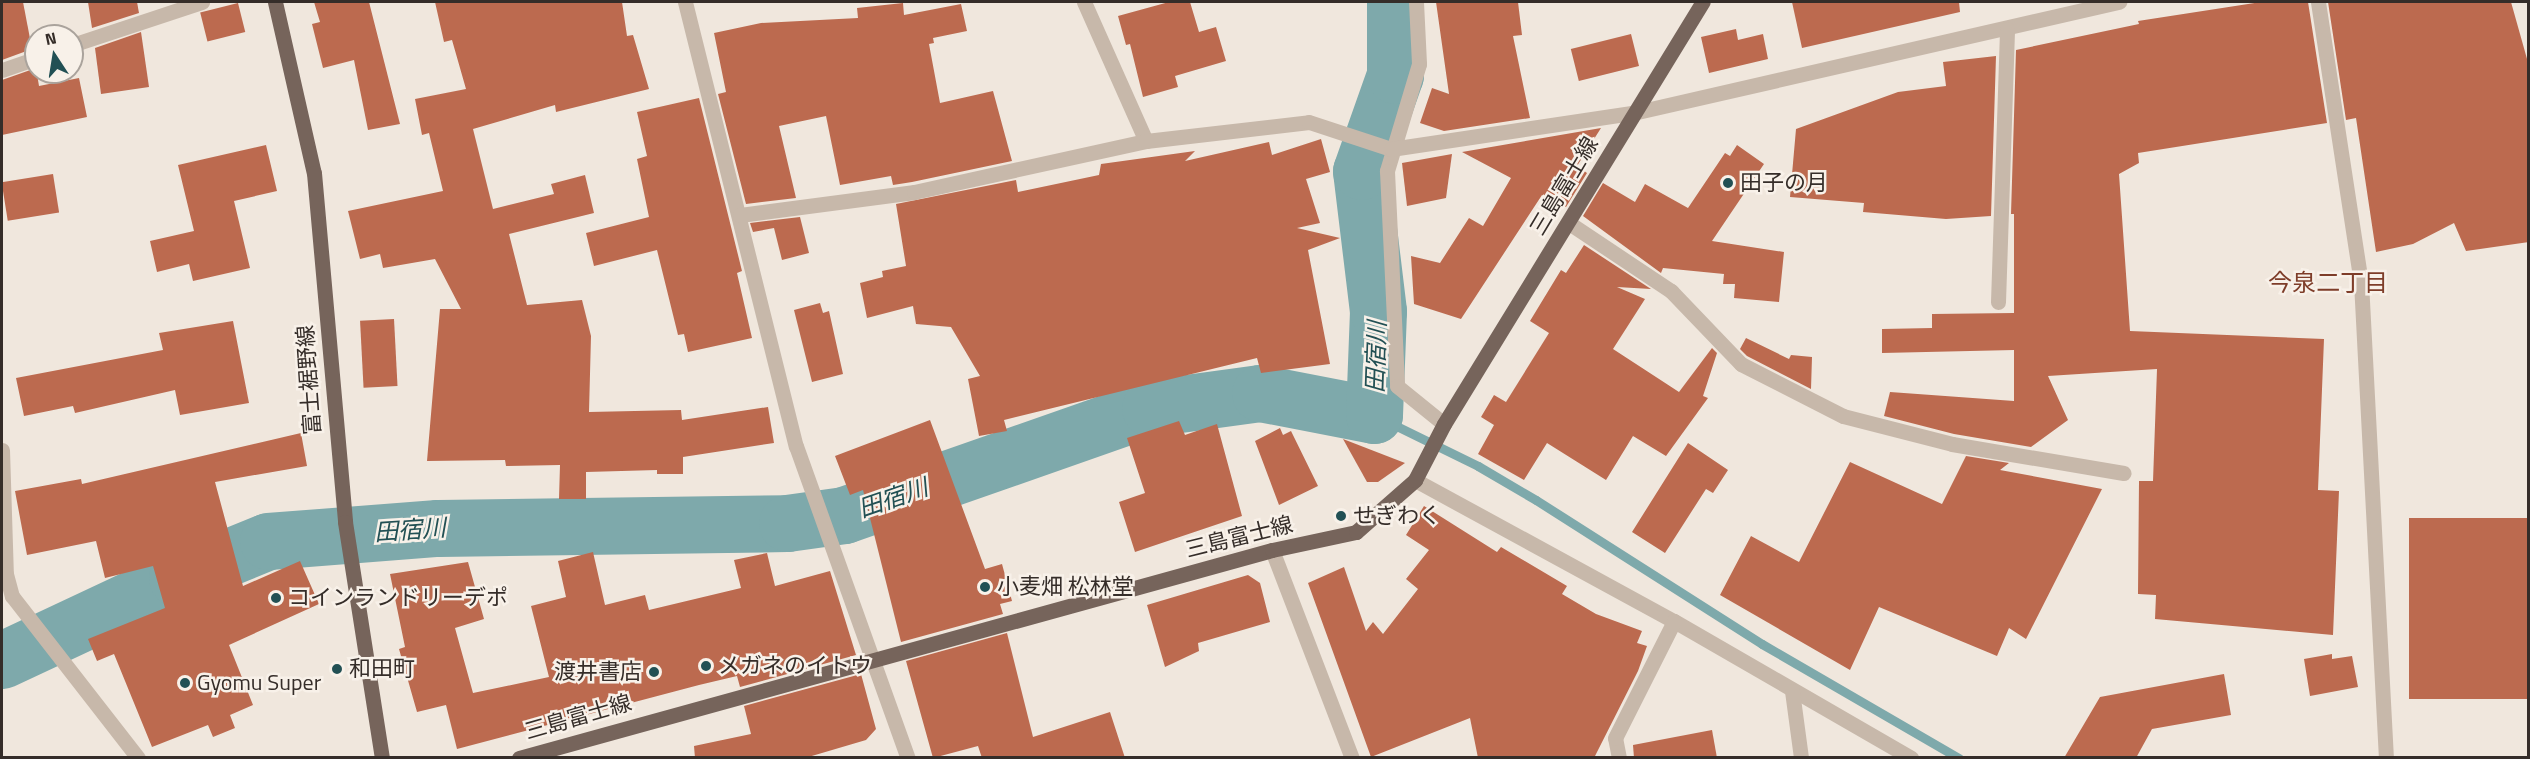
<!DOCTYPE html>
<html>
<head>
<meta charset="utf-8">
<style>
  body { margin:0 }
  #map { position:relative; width:2530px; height:759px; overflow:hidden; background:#f0e7dd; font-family:"Titillium Web","Noto Sans JP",sans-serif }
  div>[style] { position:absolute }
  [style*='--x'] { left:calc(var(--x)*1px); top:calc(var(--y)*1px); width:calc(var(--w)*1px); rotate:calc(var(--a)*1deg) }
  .stream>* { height:9px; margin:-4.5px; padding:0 4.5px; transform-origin:4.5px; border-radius:4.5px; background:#7ea9ab }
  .river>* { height:57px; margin:-28.5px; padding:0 28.5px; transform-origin:28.5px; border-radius:28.5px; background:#7ea9ab }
  .building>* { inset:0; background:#bc6a4f; transform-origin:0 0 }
  .minor>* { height:15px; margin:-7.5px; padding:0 7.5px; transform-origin:7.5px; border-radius:7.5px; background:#c7b8aa }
  .primary>* { height:15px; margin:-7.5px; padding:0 7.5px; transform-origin:7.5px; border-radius:7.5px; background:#76645b }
  .dots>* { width:16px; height:16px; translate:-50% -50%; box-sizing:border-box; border:3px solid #f8f1e9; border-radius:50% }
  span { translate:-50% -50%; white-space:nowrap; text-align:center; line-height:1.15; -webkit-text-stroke:5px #f8f1e9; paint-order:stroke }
  .poi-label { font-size:22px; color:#352d29 }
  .left { translate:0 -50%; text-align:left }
  .right { translate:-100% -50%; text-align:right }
  .street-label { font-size:22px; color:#352d29 }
  .neighbourhood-label { font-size:24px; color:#7e3d29 }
  .water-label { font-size:24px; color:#225054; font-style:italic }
  .frame { position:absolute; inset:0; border:3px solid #352d29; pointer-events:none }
  .north { position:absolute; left:24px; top:24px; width:60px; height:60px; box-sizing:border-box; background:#f8f1e9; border:2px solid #aaa39c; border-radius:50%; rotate:348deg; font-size:16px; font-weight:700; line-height:24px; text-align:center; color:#352d29 }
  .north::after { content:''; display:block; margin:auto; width:21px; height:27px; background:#225054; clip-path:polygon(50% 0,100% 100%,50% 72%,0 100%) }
</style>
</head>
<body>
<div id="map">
  <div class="stream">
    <i style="--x:1374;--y:415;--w:116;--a:26.1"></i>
    <i style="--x:1478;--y:466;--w:67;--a:30.4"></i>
    <i style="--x:1536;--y:500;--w:268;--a:32.5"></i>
    <i style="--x:1762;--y:644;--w:228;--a:30.1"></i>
  </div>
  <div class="river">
    <i style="--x:2;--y:660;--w:193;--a:-25.1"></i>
    <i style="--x:177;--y:578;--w:98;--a:-22.1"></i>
    <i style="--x:268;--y:541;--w:170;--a:-4.4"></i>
    <i style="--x:438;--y:528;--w:349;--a:-0.8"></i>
    <i style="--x:787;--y:523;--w:58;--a:-8"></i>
    <i style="--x:844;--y:515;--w:324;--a:-19.3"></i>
    <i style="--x:1150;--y:408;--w:111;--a:-7.8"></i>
    <i style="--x:1260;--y:393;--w:116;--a:10.9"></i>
    <i style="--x:1374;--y:415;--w:104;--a:-87.8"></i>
    <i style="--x:1378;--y:311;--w:141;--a:-96.9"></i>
    <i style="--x:1361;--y:171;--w:102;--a:-70.5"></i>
    <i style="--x:1395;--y:75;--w:73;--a:-90"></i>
  </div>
  <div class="building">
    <i style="clip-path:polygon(2px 2px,23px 2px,32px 49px,2px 60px)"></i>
    <i style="clip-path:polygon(88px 2px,137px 2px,139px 13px,92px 28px)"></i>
    <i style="clip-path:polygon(314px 2px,369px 2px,400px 124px,368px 130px,354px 60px,323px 68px,312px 24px,320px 22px)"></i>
    <i style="clip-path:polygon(435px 2px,622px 2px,627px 36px,633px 35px,649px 89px,556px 112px,555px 105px,473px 129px,493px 209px,554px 194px,551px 184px,585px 175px,594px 213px,509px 234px,527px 305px,582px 300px,591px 336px,589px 412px,681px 410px,682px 420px,768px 407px,774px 443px,683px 457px,683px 474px,657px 474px,657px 470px,586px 472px,586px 499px,559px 499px,560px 465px,506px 466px,505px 460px,427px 461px,440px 309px,461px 309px,435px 259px,383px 268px,380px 254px,360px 259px,348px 211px,443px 191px,429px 133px,422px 135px,415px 99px,466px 89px,452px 40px,444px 42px)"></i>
    <i style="clip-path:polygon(1169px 2px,1190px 2px,1199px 32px,1216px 27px,1226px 61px,1175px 76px,1178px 87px,1143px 97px,1130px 44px,1126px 45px,1118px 16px)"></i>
    <i style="clip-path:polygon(1436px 2px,1518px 2px,1522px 35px,1513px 36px,1530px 118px,1444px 131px,1420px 123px,1432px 88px,1449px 94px)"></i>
    <i style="clip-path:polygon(1792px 2px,1959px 2px,1960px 12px,1802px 48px)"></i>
    <i style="clip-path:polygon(2261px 2px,2308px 2px,2327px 123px,2138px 153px,2139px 163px,2119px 174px,2130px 331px,2324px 339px,2318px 490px,2339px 491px,2333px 635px,2155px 619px,2156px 595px,2138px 594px,2139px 481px,2153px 481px,2157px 369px,2048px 376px,2068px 420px,2031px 447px,1954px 434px,1884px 416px,1890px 392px,2014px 401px,2014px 350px,1882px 353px,1882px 329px,1932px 328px,1932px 314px,2014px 313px,2014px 214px,2011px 214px,2016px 50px,2139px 24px,2138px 21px)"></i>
    <i style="clip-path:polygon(2328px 2px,2511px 2px,2529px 66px,2529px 242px,2466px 251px,2454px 223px,2413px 244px,2376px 252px,2356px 118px,2346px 120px)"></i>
    <i style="left:238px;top:3px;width:30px;height:39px;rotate:76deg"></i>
    <i style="clip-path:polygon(903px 3px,904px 15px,961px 4px,967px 31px,933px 38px,934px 43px,929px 44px,940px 103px,993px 91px,1012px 161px,912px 182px,893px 185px,891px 176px,840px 185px,826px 116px,779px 126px,796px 198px,746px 204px,718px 94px,726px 92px,714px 33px,761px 23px,858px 18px,857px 8px)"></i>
    <i style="clip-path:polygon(1736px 29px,1738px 40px,1763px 34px,1768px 59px,1709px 73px,1701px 37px)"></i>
    <i style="clip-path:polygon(141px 32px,149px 87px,101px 94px,95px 48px)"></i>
    <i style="left:1631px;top:34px;width:33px;height:62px;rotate:76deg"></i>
    <i style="clip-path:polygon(1996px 56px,1991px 216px,1946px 219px,1863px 212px,1864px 203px,1790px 197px,1796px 129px,1898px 92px,1946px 86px,1943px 62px)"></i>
    <i style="clip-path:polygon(36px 68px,39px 86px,79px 78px,87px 117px,2px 135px,2px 80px)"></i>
    <i style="clip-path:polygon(699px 98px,742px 271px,737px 273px,752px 338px,688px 352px,684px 334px,678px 335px,657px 250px,594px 266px,586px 233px,649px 217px,637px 159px,647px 156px,637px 112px)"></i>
    <i style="clip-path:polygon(1601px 128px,1577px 166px,1587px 173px,1566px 207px,1542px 195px,1461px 319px,1414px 304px,1411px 256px,1440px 263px,1469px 218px,1483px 226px,1511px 178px,1462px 152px)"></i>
    <i style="clip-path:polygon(1321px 139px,1330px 172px,1306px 179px,1320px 223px,1297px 228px,1340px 238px,1308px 250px,1330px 364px,1261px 373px,1257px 358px,1004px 420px,1007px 431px,979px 436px,968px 379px,980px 376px,951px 327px,916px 324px,913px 306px,867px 318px,860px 283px,883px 277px,882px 271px,906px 266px,896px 204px,1016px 180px,1018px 192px,1099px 175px,1101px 164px,1195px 151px,1185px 161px,1269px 142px,1272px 155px)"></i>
    <i style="clip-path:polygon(266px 145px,277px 191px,234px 201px,250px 268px,193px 281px,189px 264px,157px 272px,150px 241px,194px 231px,178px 165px)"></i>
    <i style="clip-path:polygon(1737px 145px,1764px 164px,1712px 241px,1784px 252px,1779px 302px,1734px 298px,1735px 284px,1723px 284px,1724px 274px,1663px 268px,1661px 273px,1583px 216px,1603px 183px,1635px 202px,1645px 184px,1688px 208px,1725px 153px,1730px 156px)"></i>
    <i style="clip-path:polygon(1452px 154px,1446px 198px,1407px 206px,1402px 163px)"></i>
    <i style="left:53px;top:174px;width:39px;height:52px;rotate:81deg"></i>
    <i style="clip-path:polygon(800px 217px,809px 253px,782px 260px,774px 228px,753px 232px,750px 223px)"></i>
    <i style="clip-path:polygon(1584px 245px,1651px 289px,1617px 287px,1645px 299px,1613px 349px,1679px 392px,1712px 348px,1717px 353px,1703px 396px,1708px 398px,1666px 456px,1633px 436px,1606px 480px,1547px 443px,1524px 480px,1478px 454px,1494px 425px,1481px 417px,1494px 395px,1506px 402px,1549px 333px,1530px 321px,1561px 270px,1566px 273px)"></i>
    <i style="clip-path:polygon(820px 303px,823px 313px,829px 311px,843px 374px,812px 382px,794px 310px)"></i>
    <i style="left:394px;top:319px;width:67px;height:34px;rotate:87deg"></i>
    <i style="clip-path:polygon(233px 321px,249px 403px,180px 415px,175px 390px,75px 413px,73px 406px,24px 416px,16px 378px,163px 350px,159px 333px)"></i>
    <i style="clip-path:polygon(1746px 338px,1789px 359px,1791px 355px,1812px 357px,1811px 389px,1747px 356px,1740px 349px)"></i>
    <i style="clip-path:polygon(930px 420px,985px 569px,1002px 564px,1012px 601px,1000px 604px,1003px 614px,901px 642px,863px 490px,850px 495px,835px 456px)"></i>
    <i style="clip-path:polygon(1179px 421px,1185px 435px,1217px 424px,1242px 516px,1135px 552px,1119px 502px,1145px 493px,1127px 438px)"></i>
    <i style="clip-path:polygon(1280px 428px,1283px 435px,1291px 431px,1318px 486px,1279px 505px,1255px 441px)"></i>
    <i style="clip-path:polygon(301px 433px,307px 466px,215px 482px,243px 586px,300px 561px,319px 604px,229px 645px,253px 705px,230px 715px,235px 728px,213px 737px,208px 725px,152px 747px,114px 654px,97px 661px,88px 639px,165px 608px,153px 566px,105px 578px,96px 541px,27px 555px,15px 491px,81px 479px,82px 484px)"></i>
    <i style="clip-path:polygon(1343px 439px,1405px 463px,1378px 482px,1367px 482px)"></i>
    <i style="clip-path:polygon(1688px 443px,1728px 470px,1713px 493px,1706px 489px,1665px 553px,1632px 532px)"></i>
    <i style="clip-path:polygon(1966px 456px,2009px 463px,2000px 470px,2102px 489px,2026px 639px,2009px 628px,1997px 656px,1879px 607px,1850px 670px,1720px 595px,1751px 536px,1799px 562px,1850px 462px,1942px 504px)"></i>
    <i style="clip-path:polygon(1424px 506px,1497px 552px,1501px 547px,1567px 586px,1562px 594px,1596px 614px,1642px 631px,1637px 643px,1647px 646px,1638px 671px,1594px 758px,1478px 758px,1470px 718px,1371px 757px,1308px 583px,1344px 567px,1366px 631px,1373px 622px,1383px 634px,1418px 589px,1406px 579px,1429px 550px,1406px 535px)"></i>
    <i style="left:2529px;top:518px;width:181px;height:120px;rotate:90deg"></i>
    <i style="clip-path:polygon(593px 552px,605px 605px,645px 595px,649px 610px,741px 588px,734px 560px,767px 553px,775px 586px,830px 571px,856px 655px,740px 687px,737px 676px,699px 685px,457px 749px,446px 705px,417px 712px,399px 649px,405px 647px,390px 574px,468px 562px,484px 619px,455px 628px,473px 693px,549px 677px,531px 606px,566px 597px,558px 561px)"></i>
    <i style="clip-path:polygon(1248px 575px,1260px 583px,1270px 622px,1198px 643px,1199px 651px,1165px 667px,1147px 605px)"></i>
    <i style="clip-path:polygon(1007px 633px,1033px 737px,1110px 712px,1125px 758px,982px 758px,978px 746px,933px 758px,906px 661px)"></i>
    <i style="clip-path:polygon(2332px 654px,2332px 659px,2352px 656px,2358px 687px,2310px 696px,2304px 659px)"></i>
    <i style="clip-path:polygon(861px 674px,876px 729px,866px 740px,805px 758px,695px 758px,694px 746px,751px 734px,744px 706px)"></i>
    <i style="clip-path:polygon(2224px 674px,2231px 715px,2152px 729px,2136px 758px,2064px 758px,2100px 697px)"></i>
    <i style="clip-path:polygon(1712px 730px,1717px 758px,1634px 758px,1633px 745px)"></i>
  </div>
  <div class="minor">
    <i style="--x:685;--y:2;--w:458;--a:76"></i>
    <i style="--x:796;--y:446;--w:331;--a:70.3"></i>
    <i style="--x:1084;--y:2;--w:152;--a:66"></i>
    <i style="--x:1416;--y:2;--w:62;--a:87.2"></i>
    <i style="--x:1419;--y:64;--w:112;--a:106.7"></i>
    <i style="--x:1387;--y:171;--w:215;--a:87.3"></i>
    <i style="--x:1397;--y:386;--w:60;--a:39"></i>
    <i style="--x:2318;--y:2;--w:283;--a:81.3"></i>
    <i style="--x:2361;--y:282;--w:477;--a:87"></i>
    <i style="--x:72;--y:45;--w:137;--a:-18.3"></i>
    <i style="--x:2;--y:70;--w:36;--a:-19"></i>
    <i style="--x:740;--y:215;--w:176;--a:-7.5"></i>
    <i style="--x:914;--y:192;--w:238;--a:-12.4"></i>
    <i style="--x:1146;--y:141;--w:164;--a:-6.6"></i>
    <i style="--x:1309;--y:122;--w:86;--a:18.2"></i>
    <i style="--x:1391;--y:149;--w:245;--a:-8.5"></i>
    <i style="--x:1633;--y:113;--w:499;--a:-12.9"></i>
    <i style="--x:1569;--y:223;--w:123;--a:33.7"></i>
    <i style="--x:1671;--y:291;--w:101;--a:46.2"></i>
    <i style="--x:1741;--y:364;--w:114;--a:27"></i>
    <i style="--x:1843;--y:416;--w:113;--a:14.4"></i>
    <i style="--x:1952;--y:444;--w:174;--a:9.6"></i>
    <i style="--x:1998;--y:302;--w:273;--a:-88.1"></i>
    <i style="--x:2;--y:450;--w:124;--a:88.2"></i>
    <i style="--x:6;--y:574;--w:23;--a:75"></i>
    <i style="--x:12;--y:596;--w:205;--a:52.1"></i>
    <i style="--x:1415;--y:480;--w:295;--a:28.6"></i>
    <i style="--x:1674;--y:621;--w:274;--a:30"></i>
    <i style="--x:1272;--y:550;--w:223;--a:69"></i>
    <i style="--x:1792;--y:691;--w:68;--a:82.3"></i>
    <i style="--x:1619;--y:758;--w:20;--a:-101"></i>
    <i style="--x:1615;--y:738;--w:131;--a:-63.2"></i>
  </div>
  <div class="primary">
    <i style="--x:275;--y:2;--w:175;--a:77.2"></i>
    <i style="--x:314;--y:173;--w:350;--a:84.9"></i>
    <i style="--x:345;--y:522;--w:239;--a:81.1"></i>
    <i style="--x:519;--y:758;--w:781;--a:-15.44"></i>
    <i style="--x:1272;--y:550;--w:86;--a:-12.1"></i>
    <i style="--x:1356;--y:532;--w:79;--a:-41.4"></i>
    <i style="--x:1415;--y:480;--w:63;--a:-62.6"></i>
    <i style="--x:1444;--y:424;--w:495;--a:-58.5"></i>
  </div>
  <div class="dots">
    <i style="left:1728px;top:183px;background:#225054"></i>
    <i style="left:1341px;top:516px;background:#225054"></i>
    <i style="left:985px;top:587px;background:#225054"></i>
    <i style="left:276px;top:598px;background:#225054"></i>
    <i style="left:706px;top:666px;background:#225054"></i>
    <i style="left:337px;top:669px;background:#225054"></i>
    <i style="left:654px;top:672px;background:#225054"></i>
    <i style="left:185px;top:683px;background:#225054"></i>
  </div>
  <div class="poi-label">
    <span class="left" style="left:1740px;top:183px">田子の月</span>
    <span class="left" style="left:1353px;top:516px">せぎわく</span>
    <span class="left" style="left:997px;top:587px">小麦畑 松林堂</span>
    <span class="left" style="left:288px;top:598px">コインランドリーデポ</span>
    <span class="left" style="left:718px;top:666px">メガネのイトウ</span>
    <span class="left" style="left:349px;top:669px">和田町</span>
    <span class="right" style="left:642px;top:672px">渡井書店</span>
    <span class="left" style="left:197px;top:683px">Gyomu Super</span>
  </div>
  <div class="street-label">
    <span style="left:1564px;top:186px;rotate:-59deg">三島富士線</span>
    <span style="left:309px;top:380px;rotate:-94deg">富士裾野線</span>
    <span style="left:1239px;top:537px;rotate:-14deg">三島富士線</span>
    <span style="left:578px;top:717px;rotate:-16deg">三島富士線</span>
  </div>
  <div class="neighbourhood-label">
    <span style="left:2328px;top:283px">今泉二丁目</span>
  </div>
  <div class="water-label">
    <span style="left:1376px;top:357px;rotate:-88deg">田宿川</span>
    <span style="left:893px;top:498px;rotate:-19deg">田宿川</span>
    <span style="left:410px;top:530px;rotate:-4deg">田宿川</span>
  </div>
  <div class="frame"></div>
  <div class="north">N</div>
</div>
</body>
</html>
